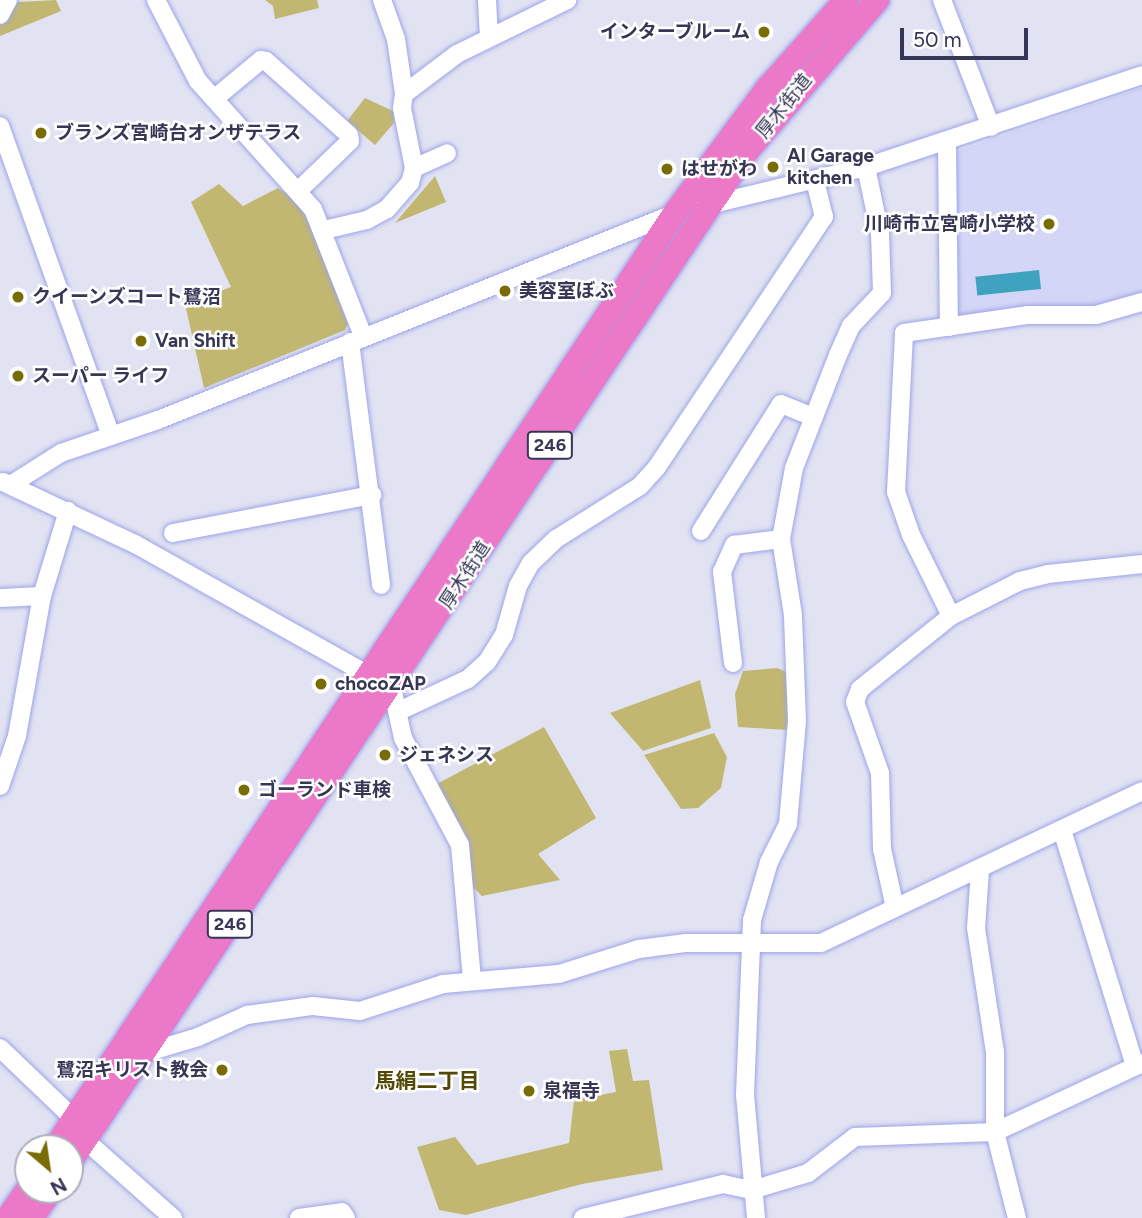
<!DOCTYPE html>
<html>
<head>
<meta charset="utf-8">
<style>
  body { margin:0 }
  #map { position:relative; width:1142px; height:1218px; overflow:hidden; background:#e1e3f2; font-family:Figtree,"Noto Sans JP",sans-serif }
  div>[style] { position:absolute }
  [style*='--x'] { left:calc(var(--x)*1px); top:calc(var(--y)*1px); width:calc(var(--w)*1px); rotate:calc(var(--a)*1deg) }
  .built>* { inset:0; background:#d3d6f6 }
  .green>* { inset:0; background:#c2b771 }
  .water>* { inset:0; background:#3fa2bf; transform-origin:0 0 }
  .roads { filter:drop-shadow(0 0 2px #9ea3ea) drop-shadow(0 0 2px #9ea3ea) }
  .minor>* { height:18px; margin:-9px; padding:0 9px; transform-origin:9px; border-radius:9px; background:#fff }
  .highway>* { height:24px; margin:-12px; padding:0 12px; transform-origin:12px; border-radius:12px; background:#eb79c7 }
  .dots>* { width:19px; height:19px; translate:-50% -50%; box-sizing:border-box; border:4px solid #fff; border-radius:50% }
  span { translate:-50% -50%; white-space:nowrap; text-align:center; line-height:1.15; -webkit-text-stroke:5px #fff; paint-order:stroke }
  .shield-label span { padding:2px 5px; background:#fff; border:2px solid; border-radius:5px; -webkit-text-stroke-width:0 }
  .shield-label { font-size:18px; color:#353755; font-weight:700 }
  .poi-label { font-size:19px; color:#353755; font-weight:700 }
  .right { translate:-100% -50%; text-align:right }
  .left { translate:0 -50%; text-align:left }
  .street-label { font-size:19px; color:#353755 }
  .neighbourhood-label { font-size:21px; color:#524907; font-weight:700 }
  .north { position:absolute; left:14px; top:1134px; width:70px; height:70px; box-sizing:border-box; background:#fff; border:2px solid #aeafbb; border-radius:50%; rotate:151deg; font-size:19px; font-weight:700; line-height:28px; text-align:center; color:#353755 }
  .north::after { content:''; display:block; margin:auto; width:24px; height:32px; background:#796c05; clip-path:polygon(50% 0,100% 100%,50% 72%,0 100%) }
  .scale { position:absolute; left:900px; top:28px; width:128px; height:32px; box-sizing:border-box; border:4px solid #353755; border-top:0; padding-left:9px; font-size:21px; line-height:24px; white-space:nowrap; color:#353755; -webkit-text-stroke:5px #fff; paint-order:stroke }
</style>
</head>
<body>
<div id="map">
  <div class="built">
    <i style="clip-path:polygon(1142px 88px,1142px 296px,1081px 311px,962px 318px,956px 313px,955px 152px)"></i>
  </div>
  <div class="green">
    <i style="clip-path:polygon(56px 0,61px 11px,0 36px,0 24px,18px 2px)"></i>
    <i style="clip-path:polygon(265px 0,317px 0,319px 8px,275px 19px,273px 6px)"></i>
    <i style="clip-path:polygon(365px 98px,393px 111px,394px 123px,375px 145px,347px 121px)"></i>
    <i style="clip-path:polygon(435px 176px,446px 202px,395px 223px)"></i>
    <i style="clip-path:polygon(219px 184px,243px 206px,278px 188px,295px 199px,311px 225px,348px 324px,345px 330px,204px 388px,185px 304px,231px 287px,191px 202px)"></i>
    <i style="clip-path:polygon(777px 668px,791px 674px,789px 730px,738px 727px,735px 694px,743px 671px)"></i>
    <i style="clip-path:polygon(700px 680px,711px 728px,643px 751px,610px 713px)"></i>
    <i style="clip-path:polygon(544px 727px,596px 818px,538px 854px,560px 880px,482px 896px,473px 887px,468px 844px,433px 786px)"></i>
    <i style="clip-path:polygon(714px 733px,727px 757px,721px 788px,698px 808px,681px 809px,644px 755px)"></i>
    <i style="clip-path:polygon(627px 1049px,633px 1081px,649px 1080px,663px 1170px,582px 1184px,466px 1215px,439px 1210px,417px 1147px,455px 1137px,477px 1165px,569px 1143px,574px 1100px,616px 1092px,609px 1051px)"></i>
  </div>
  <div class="water">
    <i style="left:1039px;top:270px;width:19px;height:64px;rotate:84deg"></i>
  </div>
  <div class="roads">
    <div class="minor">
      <i style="--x:156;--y:0;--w:91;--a:62.6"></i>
      <i style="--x:198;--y:81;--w:172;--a:48.1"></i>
      <i style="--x:313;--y:209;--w:136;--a:68.5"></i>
      <i style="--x:382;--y:0;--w:41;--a:70.3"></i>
      <i style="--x:396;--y:39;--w:56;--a:81.7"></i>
      <i style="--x:487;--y:0;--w:36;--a:87"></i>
      <i style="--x:942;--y:0;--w:136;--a:68.9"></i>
      <i style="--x:0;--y:15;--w:17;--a:-62"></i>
      <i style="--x:214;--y:99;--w:61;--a:-39.7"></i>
      <i style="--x:261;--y:60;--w:5;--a:11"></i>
      <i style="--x:266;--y:61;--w:111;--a:41.7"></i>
      <i style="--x:349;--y:135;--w:6;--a:81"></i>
      <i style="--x:350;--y:141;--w:71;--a:136.1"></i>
      <i style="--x:0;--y:126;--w:329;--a:70.3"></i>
      <i style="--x:947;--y:142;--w:185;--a:89.4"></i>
      <i style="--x:414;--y:168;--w:36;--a:-24"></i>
      <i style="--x:705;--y:206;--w:166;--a:-13.6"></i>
      <i style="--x:866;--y:167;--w:291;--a:-18.4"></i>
      <i style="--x:324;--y:230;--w:44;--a:-13.1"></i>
      <i style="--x:367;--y:220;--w:23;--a:-29"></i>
      <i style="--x:387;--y:209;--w:35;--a:-49"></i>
      <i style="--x:410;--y:183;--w:16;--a:-75"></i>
      <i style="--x:414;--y:168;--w:61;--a:-101.3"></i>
      <i style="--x:402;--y:108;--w:14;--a:-82"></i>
      <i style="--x:404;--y:94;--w:66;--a:-37"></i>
      <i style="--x:457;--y:54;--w:123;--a:-26.1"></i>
      <i style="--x:350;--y:342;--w:245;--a:82.7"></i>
      <i style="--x:3;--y:482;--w:146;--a:25.2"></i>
      <i style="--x:135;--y:544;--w:295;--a:29.3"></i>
      <i style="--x:392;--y:688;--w:51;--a:77.6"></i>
      <i style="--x:403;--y:738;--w:121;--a:62"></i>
      <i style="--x:460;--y:845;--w:136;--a:84.9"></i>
      <i style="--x:12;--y:484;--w:58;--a:-32.3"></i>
      <i style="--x:61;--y:453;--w:102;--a:-18.8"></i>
      <i style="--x:158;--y:420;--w:560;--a:-21.8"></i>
      <i style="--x:701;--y:531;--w:150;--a:-57.8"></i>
      <i style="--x:781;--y:404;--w:35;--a:22"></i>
      <i style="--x:173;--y:533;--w:203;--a:-10.8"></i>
      <i style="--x:0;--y:598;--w:42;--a:-2.7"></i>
      <i style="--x:951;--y:616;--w:90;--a:-116.3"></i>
      <i style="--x:911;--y:535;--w:46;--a:-109.2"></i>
      <i style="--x:896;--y:492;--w:159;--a:-87.1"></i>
      <i style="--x:904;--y:333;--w:124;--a:-8.3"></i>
      <i style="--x:1027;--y:315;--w:69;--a:0"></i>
      <i style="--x:1096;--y:315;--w:48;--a:-15.8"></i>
      <i style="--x:733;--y:663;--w:92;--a:-96.9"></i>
      <i style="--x:722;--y:572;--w:30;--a:-66"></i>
      <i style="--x:734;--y:545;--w:47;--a:-7.3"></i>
      <i style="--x:399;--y:711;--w:76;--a:-24.9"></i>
      <i style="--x:468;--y:679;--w:25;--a:-42"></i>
      <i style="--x:487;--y:662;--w:32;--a:-58"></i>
      <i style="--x:504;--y:635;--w:51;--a:-74.1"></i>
      <i style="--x:518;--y:586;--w:26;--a:-61"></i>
      <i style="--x:531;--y:563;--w:35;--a:-44"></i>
      <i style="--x:556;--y:539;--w:99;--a:-32.2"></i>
      <i style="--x:640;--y:486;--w:25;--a:-48"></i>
      <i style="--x:657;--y:467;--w:301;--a:-56.3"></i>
      <i style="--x:824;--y:217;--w:37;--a:-104"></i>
      <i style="--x:0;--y:786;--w:53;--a:-71.2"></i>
      <i style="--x:17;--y:736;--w:142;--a:-79.9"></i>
      <i style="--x:42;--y:596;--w:89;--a:-73"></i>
      <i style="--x:1062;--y:830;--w:247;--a:72.8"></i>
      <i style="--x:980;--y:870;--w:58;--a:93.9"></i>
      <i style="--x:976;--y:928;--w:125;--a:81.3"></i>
      <i style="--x:995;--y:1052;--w:80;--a:90"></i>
      <i style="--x:995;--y:1132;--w:89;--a:75.7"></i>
      <i style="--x:895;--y:908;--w:60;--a:-102.4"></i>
      <i style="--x:882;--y:849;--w:76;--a:-91.5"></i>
      <i style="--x:880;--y:773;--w:75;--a:-109.4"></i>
      <i style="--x:855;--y:702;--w:14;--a:-69"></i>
      <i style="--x:860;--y:689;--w:117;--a:-38.7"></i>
      <i style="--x:951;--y:616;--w:77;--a:-26.9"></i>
      <i style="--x:1020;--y:581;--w:29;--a:-14"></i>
      <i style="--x:1048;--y:574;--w:95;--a:-6.1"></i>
      <i style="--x:0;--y:1048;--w:103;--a:43.8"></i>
      <i style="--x:145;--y:1053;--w:55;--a:-16.8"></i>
      <i style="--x:198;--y:1037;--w:54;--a:-24.2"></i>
      <i style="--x:247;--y:1015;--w:67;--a:-7.8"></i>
      <i style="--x:313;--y:1006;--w:47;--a:6.1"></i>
      <i style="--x:360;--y:1011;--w:87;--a:-18"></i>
      <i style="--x:443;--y:984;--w:116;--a:-4.9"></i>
      <i style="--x:559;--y:974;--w:84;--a:-17.4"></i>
      <i style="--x:639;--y:949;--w:46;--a:-7.4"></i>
      <i style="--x:685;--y:943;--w:136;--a:0"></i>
      <i style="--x:821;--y:943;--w:355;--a:-25.3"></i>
      <i style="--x:85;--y:1140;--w:118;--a:41.6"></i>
      <i style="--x:299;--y:1218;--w:43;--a:-7.9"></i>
      <i style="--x:342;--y:1212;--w:7;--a:56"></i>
      <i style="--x:583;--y:1218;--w:144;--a:-13.7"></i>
      <i style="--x:723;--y:1184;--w:30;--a:12"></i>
      <i style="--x:752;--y:1190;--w:59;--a:-16.9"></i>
      <i style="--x:808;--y:1173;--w:59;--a:-37.5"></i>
      <i style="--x:855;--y:1137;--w:140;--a:-2"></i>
      <i style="--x:995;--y:1132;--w:162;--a:-25.1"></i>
      <i style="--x:756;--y:1218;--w:123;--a:-95.1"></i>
      <i style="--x:745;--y:1095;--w:175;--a:-87.7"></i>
      <i style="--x:752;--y:920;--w:60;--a:-73.7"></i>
      <i style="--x:769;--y:862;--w:42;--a:-63.4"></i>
      <i style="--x:788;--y:824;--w:103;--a:-85"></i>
      <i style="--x:797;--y:721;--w:106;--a:-92.2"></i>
      <i style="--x:793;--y:615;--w:77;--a:-99"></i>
      <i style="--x:781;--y:539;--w:72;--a:-79.6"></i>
      <i style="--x:794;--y:468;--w:121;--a:-68.7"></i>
      <i style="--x:838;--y:355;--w:32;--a:-66"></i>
      <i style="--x:851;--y:326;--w:45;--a:-46.8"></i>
      <i style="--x:882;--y:293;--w:59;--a:-91.9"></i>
      <i style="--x:880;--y:234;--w:68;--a:-101.8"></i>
    </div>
    <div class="highway">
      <i style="--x:55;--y:1148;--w:1122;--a:-56.45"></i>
      <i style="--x:675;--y:213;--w:156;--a:-53.4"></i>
      <i style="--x:768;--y:88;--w:118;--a:-48.4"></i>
      <i style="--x:70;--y:1162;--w:1215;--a:-56.21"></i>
      <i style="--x:746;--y:152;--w:201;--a:-49.2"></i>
      <i style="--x:8;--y:1218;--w:35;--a:-55"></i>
      <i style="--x:32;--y:1218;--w:34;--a:-56"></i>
    </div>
  </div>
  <div class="dots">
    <i style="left:764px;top:32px;background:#796c05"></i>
    <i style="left:41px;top:133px;background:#796c05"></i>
    <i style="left:773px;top:167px;background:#796c05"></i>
    <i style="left:667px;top:169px;background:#796c05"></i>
    <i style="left:1049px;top:224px;background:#796c05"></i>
    <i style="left:505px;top:291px;background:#796c05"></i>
    <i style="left:18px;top:297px;background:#796c05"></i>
    <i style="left:141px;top:341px;background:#796c05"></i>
    <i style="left:18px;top:376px;background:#796c05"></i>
    <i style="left:321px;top:684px;background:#796c05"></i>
    <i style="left:385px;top:755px;background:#796c05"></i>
    <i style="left:244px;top:790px;background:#796c05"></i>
    <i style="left:222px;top:1070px;background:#796c05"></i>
    <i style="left:529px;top:1091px;background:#796c05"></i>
  </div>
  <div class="shield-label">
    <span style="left:550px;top:445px">246</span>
    <span style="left:230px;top:924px">246</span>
  </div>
  <div class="poi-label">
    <span class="right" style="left:750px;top:32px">インターブルーム</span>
    <span class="left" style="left:55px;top:133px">ブランズ宮崎台オンザテラス</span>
    <span class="left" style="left:787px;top:167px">AI Garage<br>kitchen</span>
    <span class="left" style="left:681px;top:169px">はせがわ</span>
    <span class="right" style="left:1035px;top:224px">川崎市立宮崎小学校</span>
    <span class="left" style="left:519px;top:291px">美容室ぼぶ</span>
    <span class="left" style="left:32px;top:297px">クイーンズコート鷺沼</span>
    <span class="left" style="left:155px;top:341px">Van Shift</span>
    <span class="left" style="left:32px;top:376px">スーパー ライフ</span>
    <span class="left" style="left:335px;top:684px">chocoZAP</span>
    <span class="left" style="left:399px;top:755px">ジェネシス</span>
    <span class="left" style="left:258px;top:790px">ゴーランド車検</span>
    <span class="right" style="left:208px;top:1070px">鷺沼キリスト教会</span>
    <span class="left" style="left:543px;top:1091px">泉福寺</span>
  </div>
  <div class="street-label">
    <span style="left:784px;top:106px;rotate:-51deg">厚木街道</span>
    <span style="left:465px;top:575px;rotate:-57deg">厚木街道</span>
  </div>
  <div class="neighbourhood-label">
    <span style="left:427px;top:1081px">馬絹二丁目</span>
  </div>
  <div class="north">N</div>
  <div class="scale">50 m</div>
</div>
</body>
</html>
